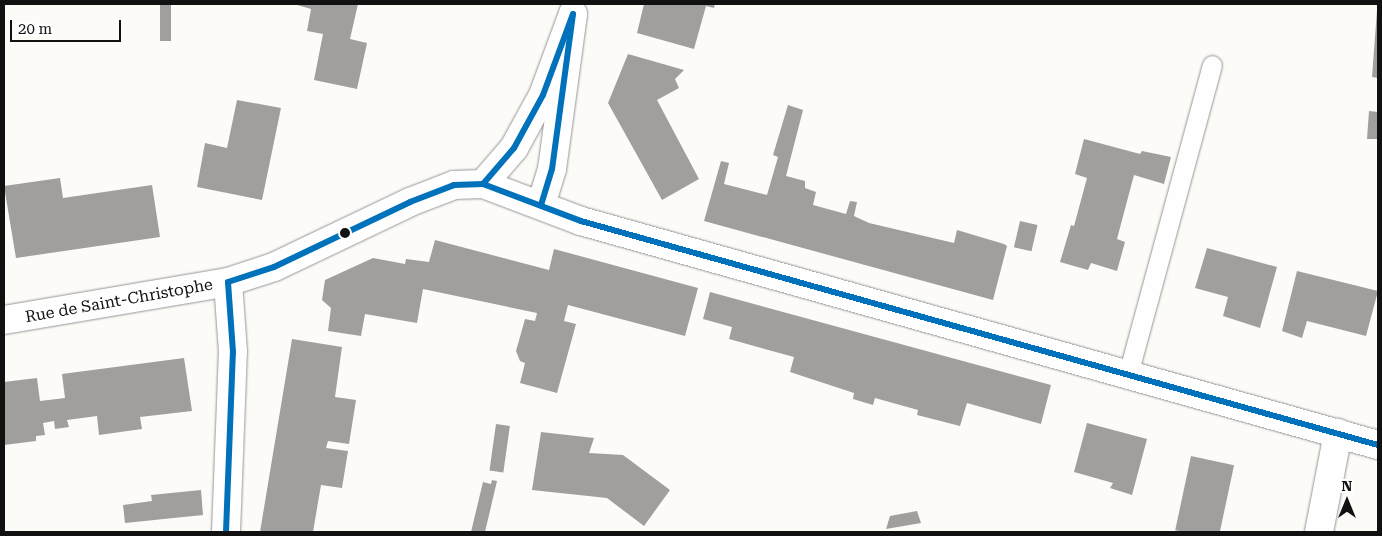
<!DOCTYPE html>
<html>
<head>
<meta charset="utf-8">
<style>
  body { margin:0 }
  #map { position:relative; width:1382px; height:536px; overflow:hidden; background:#fcfbf8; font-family:"Roboto Serif",serif }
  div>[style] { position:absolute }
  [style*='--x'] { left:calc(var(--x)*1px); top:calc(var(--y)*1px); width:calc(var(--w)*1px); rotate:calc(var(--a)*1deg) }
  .building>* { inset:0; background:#a09f9d; transform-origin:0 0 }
  .roads { filter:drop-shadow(0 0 1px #979695) drop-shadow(0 0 1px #979695) }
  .service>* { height:19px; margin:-9.5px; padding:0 9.5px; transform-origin:9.5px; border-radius:9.5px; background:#fffefe }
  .minor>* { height:28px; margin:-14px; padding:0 14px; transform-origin:14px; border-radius:14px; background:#fffefe }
  .bus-1>* { height:6px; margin:-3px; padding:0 3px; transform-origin:3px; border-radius:3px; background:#0071bb }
  .dots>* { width:14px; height:14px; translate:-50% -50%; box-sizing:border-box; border:2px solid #fff; border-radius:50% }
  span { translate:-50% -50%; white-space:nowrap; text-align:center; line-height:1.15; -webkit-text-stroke:5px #fff; paint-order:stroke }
  .street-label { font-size:16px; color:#111 }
  .frame { position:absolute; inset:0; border:5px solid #111; pointer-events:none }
  .north { position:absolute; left:1322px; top:476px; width:50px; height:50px; -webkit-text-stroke:4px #fff; paint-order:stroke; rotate:0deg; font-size:14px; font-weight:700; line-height:20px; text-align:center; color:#111 }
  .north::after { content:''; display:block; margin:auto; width:18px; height:22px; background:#111; clip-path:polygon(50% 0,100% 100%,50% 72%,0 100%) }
  .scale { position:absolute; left:10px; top:20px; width:111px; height:22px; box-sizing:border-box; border:2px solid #111; border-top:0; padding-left:6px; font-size:15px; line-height:18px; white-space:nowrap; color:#111; -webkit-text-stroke:4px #fff; paint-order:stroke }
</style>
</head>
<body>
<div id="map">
  <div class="building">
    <i style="left:160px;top:4px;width:11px;height:37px"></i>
    <i style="clip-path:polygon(294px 4px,358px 4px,350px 39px,367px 43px,357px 89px,314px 80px,323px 34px,307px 31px,311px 9px)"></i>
    <i style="clip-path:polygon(644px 4px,715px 4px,714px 8px,706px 6px,694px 49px,637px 33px)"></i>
    <i style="clip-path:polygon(1377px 10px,1378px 10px,1378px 78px,1372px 77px)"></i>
    <i style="clip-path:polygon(628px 54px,684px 70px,675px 79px,679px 88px,657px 100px,699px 179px,662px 200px,608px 103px)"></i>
    <i style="clip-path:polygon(237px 100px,281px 108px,262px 200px,197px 187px,205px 143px,227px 148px)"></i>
    <i style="clip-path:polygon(788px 105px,803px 110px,786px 176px,805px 181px,805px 188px,816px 192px,813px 205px,846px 214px,850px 201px,857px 202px,854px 216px,869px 223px,954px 243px,957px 230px,1004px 244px,1007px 246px,993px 300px,704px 221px,721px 161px,729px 163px,724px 184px,767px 195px,778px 157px,773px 155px)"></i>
    <i style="clip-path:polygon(1369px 111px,1378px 112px,1378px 139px,1367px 139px)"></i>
    <i style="clip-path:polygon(1084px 139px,1140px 154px,1142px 151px,1171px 157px,1164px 184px,1134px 175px,1117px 239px,1125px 242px,1117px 271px,1091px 263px,1088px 270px,1060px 262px,1071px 225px,1074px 226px,1087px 178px,1075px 174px)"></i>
    <i style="clip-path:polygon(60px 178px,63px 198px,152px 185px,160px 237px,16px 258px,4px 186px)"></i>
    <i style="left:1020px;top:221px;width:18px;height:27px;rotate:13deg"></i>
    <i style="clip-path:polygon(435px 240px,549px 270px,554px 249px,698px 288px,685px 336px,568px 305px,564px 321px,576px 324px,557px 393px,520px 383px,525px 363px,520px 361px,516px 351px,525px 319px,535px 321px,537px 313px,423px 289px,417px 323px,365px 314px,361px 336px,328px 331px,331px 308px,322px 300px,325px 280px,373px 258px,405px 264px,406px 259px,429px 262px)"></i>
    <i style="clip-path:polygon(1207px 248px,1277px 267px,1260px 328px,1223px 316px,1228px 297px,1195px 288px)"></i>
    <i style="clip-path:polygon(1297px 271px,1378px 291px,1366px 336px,1307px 321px,1302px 338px,1282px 331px)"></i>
    <i style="clip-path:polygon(710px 292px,1051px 385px,1041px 424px,967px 403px,960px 426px,917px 415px,918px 410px,875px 398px,873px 405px,853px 399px,854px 393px,790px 372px,794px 357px,729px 339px,732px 327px,703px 319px)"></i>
    <i style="clip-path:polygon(292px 339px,342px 347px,335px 397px,356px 400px,349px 444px,328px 441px,326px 448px,348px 451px,342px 488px,321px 485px,313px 532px,260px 532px)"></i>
    <i style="clip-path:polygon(184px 358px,192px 411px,140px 417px,142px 429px,99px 435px,97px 416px,67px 420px,69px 427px,55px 429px,54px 421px,43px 423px,45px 435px,36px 436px,36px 441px,4px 445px,4px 382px,37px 378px,40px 401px,65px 398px,62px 374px)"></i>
    <i style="clip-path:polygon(1087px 423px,1147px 439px,1132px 495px,1110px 488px,1113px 483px,1074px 472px)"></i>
    <i style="left:496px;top:424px;width:14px;height:47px;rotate:8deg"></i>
    <i style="clip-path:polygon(541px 432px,594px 438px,589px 453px,623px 455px,670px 490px,644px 526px,607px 498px,532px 490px)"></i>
    <i style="left:1191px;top:456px;width:44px;height:76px;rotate:12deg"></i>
    <i style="clip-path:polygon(492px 480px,497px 481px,485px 532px,471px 532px,483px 482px,491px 484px)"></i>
    <i style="clip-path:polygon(201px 490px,203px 515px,125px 523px,123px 505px,152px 501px,151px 495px)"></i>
    <i style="clip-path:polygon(917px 511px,921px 523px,886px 529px,890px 516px)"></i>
  </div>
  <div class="roads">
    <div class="service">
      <i style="--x:1128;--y:374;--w:320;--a:-74.8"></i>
    </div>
    <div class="minor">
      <i style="--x:483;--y:184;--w:48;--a:-49.3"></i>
      <i style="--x:514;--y:148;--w:60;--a:-61.3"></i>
      <i style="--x:543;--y:95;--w:86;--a:-69.7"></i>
      <i style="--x:573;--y:14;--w:156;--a:97.7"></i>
      <i style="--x:552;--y:169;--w:38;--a:107"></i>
      <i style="--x:4;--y:320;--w:227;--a:-9.6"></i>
      <i style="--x:228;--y:282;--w:48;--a:-18.1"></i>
      <i style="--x:274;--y:267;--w:151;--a:-25.5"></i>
      <i style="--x:410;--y:202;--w:47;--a:-21.1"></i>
      <i style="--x:454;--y:185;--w:29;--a:-2"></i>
      <i style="--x:483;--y:184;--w:105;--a:20.7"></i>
      <i style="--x:581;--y:221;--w:828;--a:15.7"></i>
      <i style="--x:226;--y:532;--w:180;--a:-87.8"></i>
      <i style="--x:233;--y:352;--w:70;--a:-94.1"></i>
      <i style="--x:1319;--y:532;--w:101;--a:-79.1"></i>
    </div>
  </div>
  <div class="bus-1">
    <i style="--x:483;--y:184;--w:48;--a:-49.3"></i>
    <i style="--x:514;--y:148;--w:60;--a:-61.3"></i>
    <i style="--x:543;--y:95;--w:86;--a:-69.7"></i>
    <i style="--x:573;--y:14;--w:156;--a:97.7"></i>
    <i style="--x:552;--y:169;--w:38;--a:107"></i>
    <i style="--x:228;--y:282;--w:48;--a:-18.1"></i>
    <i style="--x:274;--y:267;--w:151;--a:-25.5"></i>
    <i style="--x:410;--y:202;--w:47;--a:-21.1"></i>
    <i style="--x:454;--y:185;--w:29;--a:-2"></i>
    <i style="--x:483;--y:184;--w:105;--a:20.7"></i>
    <i style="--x:581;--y:221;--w:828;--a:15.7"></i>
    <i style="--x:226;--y:532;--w:180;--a:-87.8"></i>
    <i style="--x:233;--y:352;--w:70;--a:-94.1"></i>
  </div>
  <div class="dots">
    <i style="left:345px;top:233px;background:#111"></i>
  </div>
  <div class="street-label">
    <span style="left:119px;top:301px;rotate:-10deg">Rue de Saint-Christophe</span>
  </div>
  <div class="frame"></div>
  <div class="north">N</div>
  <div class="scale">20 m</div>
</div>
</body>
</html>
